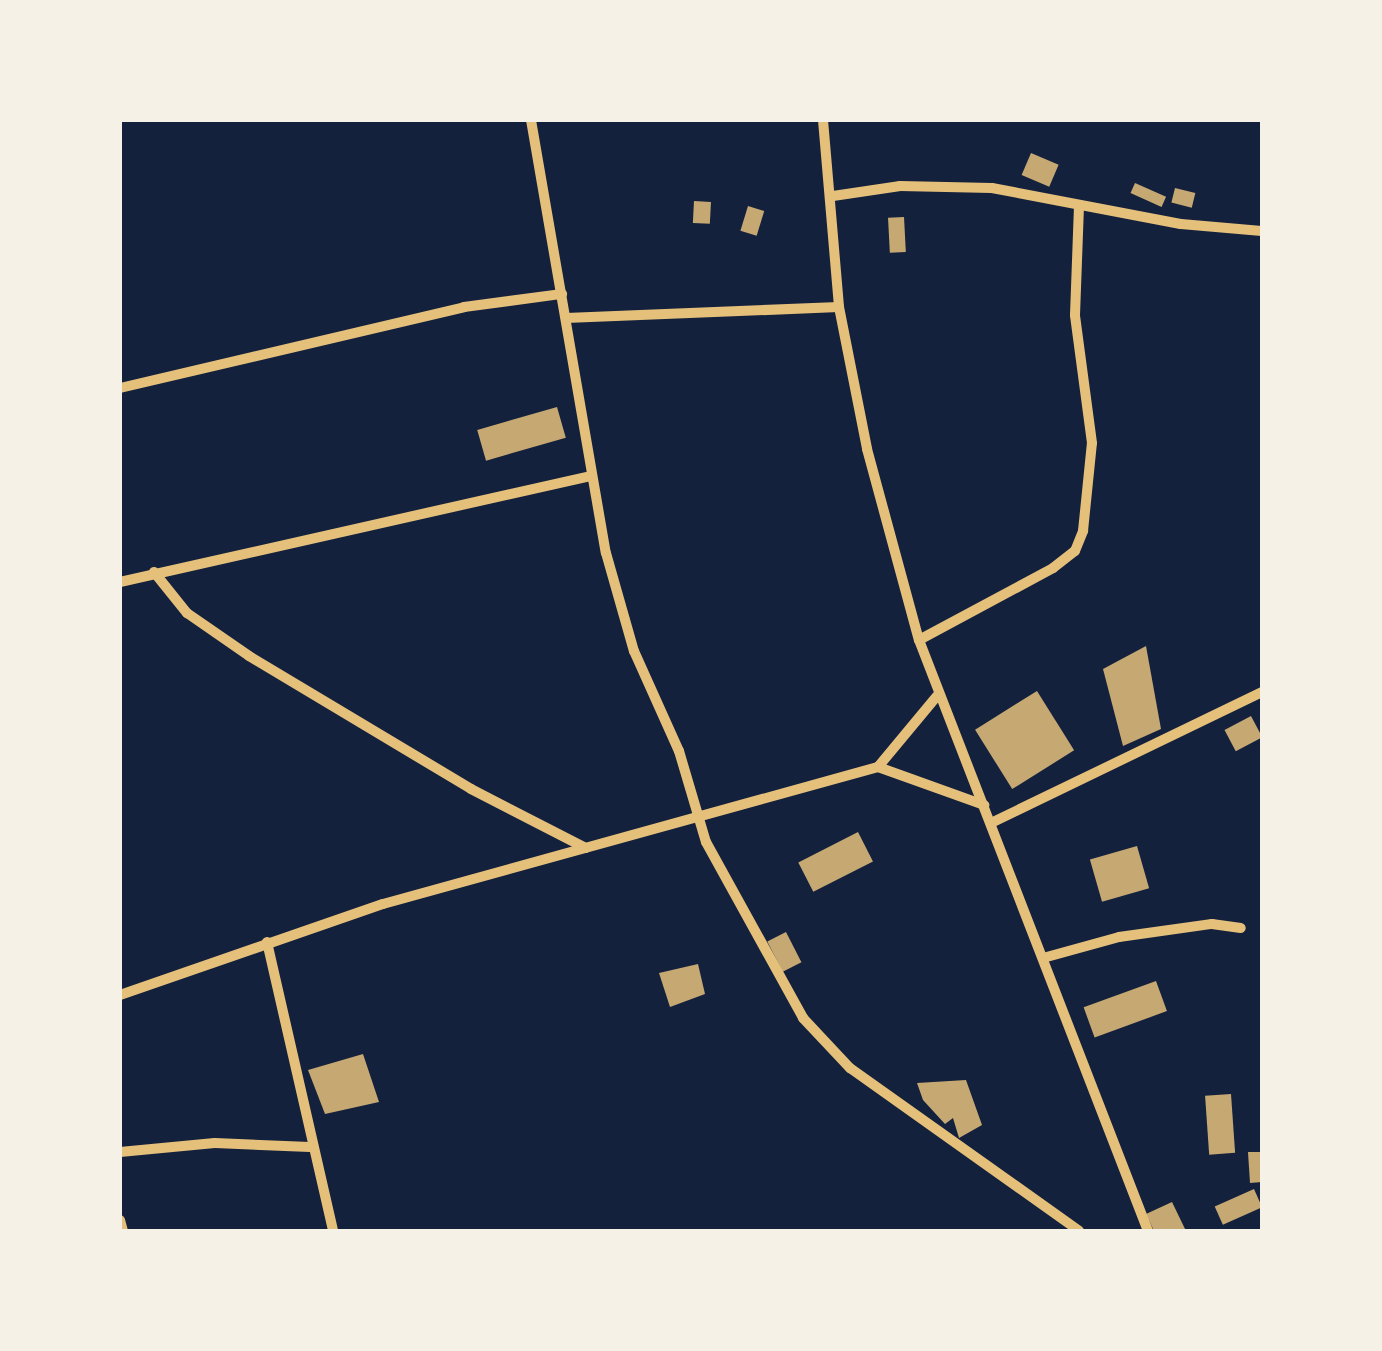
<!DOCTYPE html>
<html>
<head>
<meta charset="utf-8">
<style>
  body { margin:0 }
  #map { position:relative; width:1382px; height:1351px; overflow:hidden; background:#14213d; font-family:Poppins,sans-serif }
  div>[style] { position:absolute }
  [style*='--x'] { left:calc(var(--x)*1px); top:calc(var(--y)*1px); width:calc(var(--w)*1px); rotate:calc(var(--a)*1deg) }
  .building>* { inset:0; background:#c6a872; transform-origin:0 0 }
  .minor>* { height:10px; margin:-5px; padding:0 5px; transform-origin:5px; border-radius:5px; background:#e5c07b }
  span { translate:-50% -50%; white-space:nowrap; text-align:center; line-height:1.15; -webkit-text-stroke:9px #f6f1e7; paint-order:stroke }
  .frame { position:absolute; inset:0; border:122px solid #f6f1e7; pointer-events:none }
</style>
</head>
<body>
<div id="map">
  <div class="building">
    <i style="left:1031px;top:153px;width:30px;height:24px;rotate:23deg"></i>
    <i style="left:1135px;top:183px;width:34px;height:11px;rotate:24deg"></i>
    <i style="left:1175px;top:188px;width:21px;height:15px;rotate:14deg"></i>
    <i style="left:694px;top:201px;width:17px;height:22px;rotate:3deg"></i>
    <i style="left:748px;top:206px;width:17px;height:26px;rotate:17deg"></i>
    <i style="left:904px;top:217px;width:35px;height:16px;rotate:87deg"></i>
    <i style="left:557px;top:407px;width:32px;height:83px;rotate:74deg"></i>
    <i style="clip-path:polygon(1146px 646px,1161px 729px,1123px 746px,1103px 669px)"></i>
    <i style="left:1037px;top:691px;width:70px;height:73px;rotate:58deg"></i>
    <i style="left:1251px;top:716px;width:24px;height:30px;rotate:62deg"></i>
    <i style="left:858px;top:832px;width:33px;height:67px;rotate:63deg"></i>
    <i style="left:1137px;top:846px;width:44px;height:49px;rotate:74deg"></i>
    <i style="left:786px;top:932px;width:34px;height:21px;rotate:63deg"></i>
    <i style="clip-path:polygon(698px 964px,705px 994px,670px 1007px,659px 973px)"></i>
    <i style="left:1156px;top:981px;width:32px;height:77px;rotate:70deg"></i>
    <i style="clip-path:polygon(363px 1054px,379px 1102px,325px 1114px,308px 1070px)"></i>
    <i style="clip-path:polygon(966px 1080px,982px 1125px,959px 1138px,953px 1118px,945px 1124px,923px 1100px,917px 1083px)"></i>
    <i style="left:1231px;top:1094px;width:59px;height:26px;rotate:86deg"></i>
    <i style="clip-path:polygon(1248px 1152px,1262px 1152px,1262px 1182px,1250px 1183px)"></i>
    <i style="left:1254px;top:1189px;width:20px;height:43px;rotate:66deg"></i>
    <i style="clip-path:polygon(1172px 1202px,1186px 1231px,1154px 1231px,1146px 1214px)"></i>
  </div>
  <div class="minor">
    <i style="--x:531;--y:120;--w:439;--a:80.2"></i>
    <i style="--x:606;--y:553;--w:102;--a:74.1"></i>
    <i style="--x:634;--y:651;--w:110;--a:65.8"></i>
    <i style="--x:679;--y:751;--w:95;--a:73.5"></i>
    <i style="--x:706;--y:842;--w:201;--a:61.1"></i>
    <i style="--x:803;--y:1018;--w:69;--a:46.8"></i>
    <i style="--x:850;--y:1068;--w:281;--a:35.4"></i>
    <i style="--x:823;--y:120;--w:188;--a:85.1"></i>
    <i style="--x:839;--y:307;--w:145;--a:78.8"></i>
    <i style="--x:867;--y:449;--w:198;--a:74.8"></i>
    <i style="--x:919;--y:640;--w:634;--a:68.82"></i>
    <i style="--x:833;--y:196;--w:68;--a:-8.5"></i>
    <i style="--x:900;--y:186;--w:92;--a:1.2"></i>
    <i style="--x:992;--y:188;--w:192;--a:10.8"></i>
    <i style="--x:1181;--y:224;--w:81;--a:4.9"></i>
    <i style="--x:566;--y:318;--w:273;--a:-2.3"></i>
    <i style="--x:120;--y:388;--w:353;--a:-13.2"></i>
    <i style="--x:464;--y:307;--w:99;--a:-7.6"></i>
    <i style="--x:154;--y:572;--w:53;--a:51.2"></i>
    <i style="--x:187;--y:613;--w:75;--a:34.7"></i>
    <i style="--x:249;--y:656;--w:259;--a:30.9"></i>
    <i style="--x:471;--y:789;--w:129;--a:27.2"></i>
    <i style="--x:120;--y:582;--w:481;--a:-12.7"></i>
    <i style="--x:919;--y:640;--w:152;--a:-28.2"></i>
    <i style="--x:1053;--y:568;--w:28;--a:-38"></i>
    <i style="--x:1075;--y:551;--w:22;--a:-68"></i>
    <i style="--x:1083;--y:531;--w:88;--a:-84.2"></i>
    <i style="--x:1092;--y:443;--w:129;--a:-97.6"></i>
    <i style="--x:1075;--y:315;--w:109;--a:-87.9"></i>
    <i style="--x:878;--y:767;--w:92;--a:-50.3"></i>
    <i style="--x:991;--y:823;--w:301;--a:-25.8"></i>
    <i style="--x:267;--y:942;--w:296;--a:77.1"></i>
    <i style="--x:1043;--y:958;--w:79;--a:-15.4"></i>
    <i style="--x:1119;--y:937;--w:94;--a:-8"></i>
    <i style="--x:1212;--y:924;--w:29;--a:8"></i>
    <i style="--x:120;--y:995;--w:278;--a:-19.1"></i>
    <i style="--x:383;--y:904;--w:514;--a:-15.47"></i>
    <i style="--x:878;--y:767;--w:113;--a:19.7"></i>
    <i style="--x:120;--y:1152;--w:95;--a:-5.4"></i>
    <i style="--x:215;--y:1143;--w:95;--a:2.4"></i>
    <i style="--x:120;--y:1220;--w:11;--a:75"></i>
  </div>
  <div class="frame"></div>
</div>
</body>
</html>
